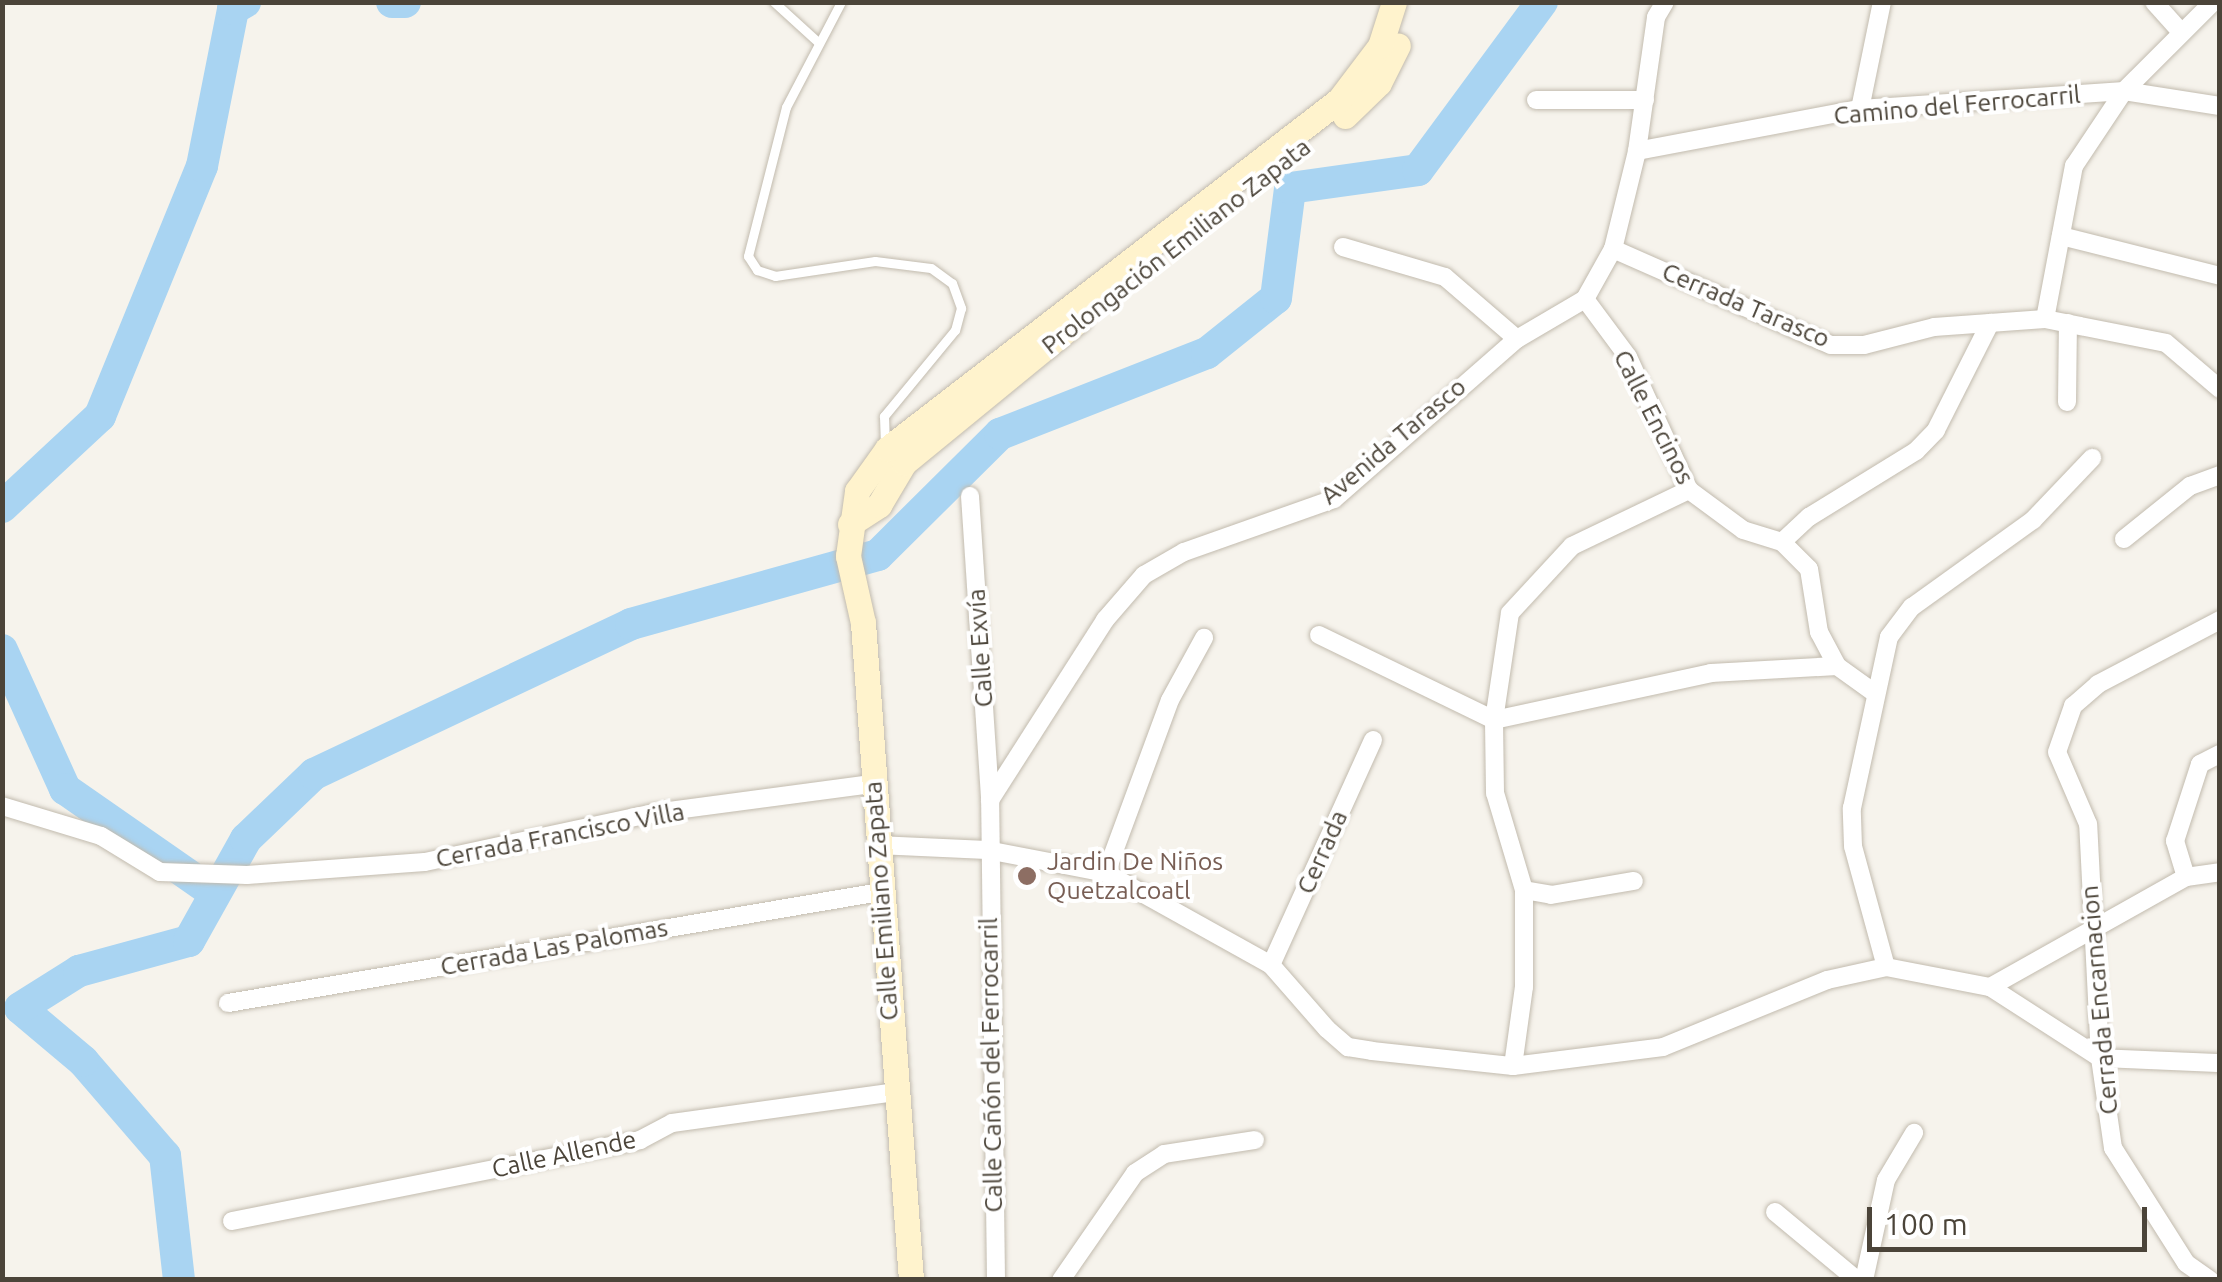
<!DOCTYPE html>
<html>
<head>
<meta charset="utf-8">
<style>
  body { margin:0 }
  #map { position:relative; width:2222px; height:1282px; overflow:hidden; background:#f6f3ec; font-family:Ubuntu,sans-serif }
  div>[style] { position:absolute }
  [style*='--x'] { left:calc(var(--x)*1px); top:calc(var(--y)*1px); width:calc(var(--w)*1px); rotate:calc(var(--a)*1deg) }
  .river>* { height:32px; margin:-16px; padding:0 16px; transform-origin:16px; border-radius:16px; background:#a9d4f2 }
  .roads { filter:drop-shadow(0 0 2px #c2bbae) drop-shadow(0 0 2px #c2bbae) }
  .service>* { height:9px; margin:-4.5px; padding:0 4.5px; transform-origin:4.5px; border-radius:4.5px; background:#fff }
  .minor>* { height:18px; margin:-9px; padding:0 9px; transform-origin:9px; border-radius:9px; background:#fff }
  .secondary>* { height:25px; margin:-12.5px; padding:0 12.5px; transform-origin:12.5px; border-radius:12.5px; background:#fff3cd }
  .dots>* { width:28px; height:28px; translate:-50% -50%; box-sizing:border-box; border:5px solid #fff; border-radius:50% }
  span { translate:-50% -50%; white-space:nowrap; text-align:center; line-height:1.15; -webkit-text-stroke:8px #fff; paint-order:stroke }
  .street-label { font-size:25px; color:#4b4439 }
  .education-label { font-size:25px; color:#785e54 }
  .left { translate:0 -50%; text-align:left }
  .frame { position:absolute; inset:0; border:5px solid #4b4439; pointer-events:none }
  .scale { position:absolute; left:1867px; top:1207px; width:280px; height:45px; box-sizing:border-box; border:5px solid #4b4439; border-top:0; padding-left:12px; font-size:30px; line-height:35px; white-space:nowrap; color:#4b4439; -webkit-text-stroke:8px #fff; paint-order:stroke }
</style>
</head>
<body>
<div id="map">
  <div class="river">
    <i style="--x:392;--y:2;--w:13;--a:0"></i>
    <i style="--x:2;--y:507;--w:134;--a:-42.9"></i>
    <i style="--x:100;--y:416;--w:270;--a:-67.8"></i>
    <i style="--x:202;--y:166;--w:160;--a:-78.8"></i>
    <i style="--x:233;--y:9;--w:14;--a:-30"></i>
    <i style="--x:2;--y:650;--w:153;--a:65.6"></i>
    <i style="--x:65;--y:789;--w:173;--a:34.9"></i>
    <i style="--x:179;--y:1280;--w:125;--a:-96.4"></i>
    <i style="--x:165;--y:1156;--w:125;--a:-130.8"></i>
    <i style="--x:83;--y:1061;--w:82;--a:-139.9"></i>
    <i style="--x:20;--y:1008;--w:70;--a:-32.1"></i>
    <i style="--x:79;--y:971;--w:114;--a:-15.3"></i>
    <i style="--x:189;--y:941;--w:117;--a:-60.8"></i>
    <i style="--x:246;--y:839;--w:94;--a:-43.7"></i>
    <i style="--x:314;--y:774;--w:351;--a:-25.3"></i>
    <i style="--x:631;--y:624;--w:256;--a:-15.6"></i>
    <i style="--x:878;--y:555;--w:172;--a:-44.8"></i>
    <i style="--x:1000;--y:434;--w:222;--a:-21.4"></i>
    <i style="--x:1207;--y:353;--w:88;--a:-38.6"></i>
    <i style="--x:1276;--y:298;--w:111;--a:-82.7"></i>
    <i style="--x:1290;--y:188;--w:129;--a:-8"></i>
    <i style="--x:1418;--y:170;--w:209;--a:-53.6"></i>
  </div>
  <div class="roads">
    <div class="service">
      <i style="--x:774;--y:2;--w:59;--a:42.3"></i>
      <i style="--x:841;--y:2;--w:119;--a:117.6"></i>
      <i style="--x:786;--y:107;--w:154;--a:104.3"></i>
      <i style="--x:748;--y:256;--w:17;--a:57"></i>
      <i style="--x:757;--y:270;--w:19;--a:18"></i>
      <i style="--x:775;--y:276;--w:101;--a:-8.5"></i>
      <i style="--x:875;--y:261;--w:56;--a:7.1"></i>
      <i style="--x:931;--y:268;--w:26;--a:36"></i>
      <i style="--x:952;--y:283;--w:27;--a:70"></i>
      <i style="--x:961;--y:308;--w:23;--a:105"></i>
      <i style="--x:955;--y:330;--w:112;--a:129.5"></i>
      <i style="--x:884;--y:416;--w:29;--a:88"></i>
    </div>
    <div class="minor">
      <i style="--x:2154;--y:2;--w:39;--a:48"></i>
      <i style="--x:1536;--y:100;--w:109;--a:0"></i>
      <i style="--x:1860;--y:109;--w:109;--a:-78.4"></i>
      <i style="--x:1637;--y:151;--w:227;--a:-10.7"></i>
      <i style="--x:1860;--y:109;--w:265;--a:-3.9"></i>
      <i style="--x:2124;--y:91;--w:97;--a:8.9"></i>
      <i style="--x:2061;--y:236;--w:164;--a:14.1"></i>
      <i style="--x:1343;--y:247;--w:106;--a:16.4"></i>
      <i style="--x:1445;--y:277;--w:95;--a:40.7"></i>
      <i style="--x:1613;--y:249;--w:238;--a:23.8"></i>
      <i style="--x:1831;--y:345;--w:33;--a:0"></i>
      <i style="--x:1864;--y:345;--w:72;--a:-14.4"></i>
      <i style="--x:1934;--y:327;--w:111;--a:-4.1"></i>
      <i style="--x:2045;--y:319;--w:123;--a:11.2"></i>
      <i style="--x:2166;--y:343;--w:71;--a:40.4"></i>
      <i style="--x:1585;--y:299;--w:72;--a:53.4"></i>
      <i style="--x:1628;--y:357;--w:146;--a:65.4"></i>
      <i style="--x:1689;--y:490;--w:67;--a:36.5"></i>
      <i style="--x:1743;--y:530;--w:41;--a:17.1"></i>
      <i style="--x:1782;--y:542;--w:38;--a:45"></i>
      <i style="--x:1809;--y:569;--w:64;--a:81"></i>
      <i style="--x:1819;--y:632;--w:38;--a:62"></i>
      <i style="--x:1837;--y:666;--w:48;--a:35.7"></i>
      <i style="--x:2045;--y:319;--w:156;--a:-79.3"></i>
      <i style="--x:2074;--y:166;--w:90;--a:-56.3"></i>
      <i style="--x:2124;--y:91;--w:126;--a:-45"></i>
      <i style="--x:2067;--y:402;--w:79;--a:-89.3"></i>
      <i style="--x:970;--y:496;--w:305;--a:86.2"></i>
      <i style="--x:2124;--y:539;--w:85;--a:-38.8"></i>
      <i style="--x:2190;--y:486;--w:32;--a:-20"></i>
      <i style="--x:1782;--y:542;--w:37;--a:-43"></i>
      <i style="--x:1809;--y:517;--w:126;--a:-31.7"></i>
      <i style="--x:1916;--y:451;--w:29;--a:-46"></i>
      <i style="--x:1936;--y:430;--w:120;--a:-63.2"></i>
      <i style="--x:1319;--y:635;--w:195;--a:25.9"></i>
      <i style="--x:1494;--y:720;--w:222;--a:-12.2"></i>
      <i style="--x:1711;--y:673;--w:126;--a:-3.2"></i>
      <i style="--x:2;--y:806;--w:103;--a:16.9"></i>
      <i style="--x:101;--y:836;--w:69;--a:31.4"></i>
      <i style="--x:160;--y:872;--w:87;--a:2"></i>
      <i style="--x:247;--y:875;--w:178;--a:-4.2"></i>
      <i style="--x:425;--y:862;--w:234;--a:-12.1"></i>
      <i style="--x:654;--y:813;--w:220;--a:-7.6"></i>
      <i style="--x:877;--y:845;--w:110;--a:2.6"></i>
      <i style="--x:987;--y:850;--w:121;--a:10.9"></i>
      <i style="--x:1106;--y:873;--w:189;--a:29.1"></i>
      <i style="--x:1271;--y:965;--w:85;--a:48.8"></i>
      <i style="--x:1327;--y:1029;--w:28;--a:41"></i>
      <i style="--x:1348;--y:1047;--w:24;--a:9"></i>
      <i style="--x:1372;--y:1051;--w:142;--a:6.1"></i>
      <i style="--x:1513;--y:1066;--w:151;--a:-7.2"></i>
      <i style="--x:1663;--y:1047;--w:177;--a:-22.2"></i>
      <i style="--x:1827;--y:980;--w:60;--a:-12.4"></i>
      <i style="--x:1886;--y:967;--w:106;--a:10.9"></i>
      <i style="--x:1990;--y:987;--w:131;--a:32.8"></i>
      <i style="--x:2100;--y:1058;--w:120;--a:2.4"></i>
      <i style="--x:1106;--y:873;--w:184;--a:-69.7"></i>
      <i style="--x:1170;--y:700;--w:71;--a:-61.3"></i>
      <i style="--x:2186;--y:877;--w:38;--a:-107"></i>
      <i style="--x:2175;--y:841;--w:81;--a:-72"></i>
      <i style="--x:2200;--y:764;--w:22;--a:-27"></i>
      <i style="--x:1524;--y:890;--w:27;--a:10"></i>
      <i style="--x:1551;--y:895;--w:84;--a:-9.6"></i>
      <i style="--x:1271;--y:965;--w:247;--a:-65.6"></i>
      <i style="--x:1886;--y:967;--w:125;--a:-105.3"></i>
      <i style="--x:1853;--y:846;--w:38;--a:-92"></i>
      <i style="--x:1852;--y:808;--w:175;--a:-77.8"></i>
      <i style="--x:1889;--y:637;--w:38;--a:-53"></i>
      <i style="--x:1912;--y:607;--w:149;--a:-35.7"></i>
      <i style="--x:2033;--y:520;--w:86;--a:-46.4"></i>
      <i style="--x:1990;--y:987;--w:225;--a:-29.3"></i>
      <i style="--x:2186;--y:877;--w:34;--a:-8"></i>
      <i style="--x:228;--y:1003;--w:661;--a:-9.66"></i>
      <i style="--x:1513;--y:1066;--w:80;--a:-82.1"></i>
      <i style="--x:1524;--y:987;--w:97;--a:-90"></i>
      <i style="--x:1524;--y:890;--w:101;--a:-106.6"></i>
      <i style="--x:1495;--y:793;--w:73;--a:-90.8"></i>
      <i style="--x:1494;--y:720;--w:108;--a:-81.5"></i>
      <i style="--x:1510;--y:613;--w:91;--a:-47.2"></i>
      <i style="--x:1572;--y:546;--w:130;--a:-25.6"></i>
      <i style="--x:1775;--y:1212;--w:107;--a:39.7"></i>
      <i style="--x:232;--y:1221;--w:416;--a:-11.2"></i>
      <i style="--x:640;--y:1140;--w:36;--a:-28"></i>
      <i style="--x:672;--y:1123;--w:225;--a:-7.9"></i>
      <i style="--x:996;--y:1280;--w:480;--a:-90.7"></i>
      <i style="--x:990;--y:800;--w:214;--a:-57.4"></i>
      <i style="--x:1105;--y:620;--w:60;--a:-49.1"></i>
      <i style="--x:1144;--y:575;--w:46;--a:-29.9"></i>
      <i style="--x:1184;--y:552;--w:159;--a:-19.5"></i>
      <i style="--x:1334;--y:499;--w:243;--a:-41.2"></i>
      <i style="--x:1517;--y:339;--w:79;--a:-30.5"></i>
      <i style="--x:1585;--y:299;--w:57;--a:-60.8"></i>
      <i style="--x:1613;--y:249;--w:101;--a:-76.2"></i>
      <i style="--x:1637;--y:151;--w:135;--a:-81.9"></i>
      <i style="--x:1656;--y:17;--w:17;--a:-59"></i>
      <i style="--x:1061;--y:1280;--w:130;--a:-55.3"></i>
      <i style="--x:1135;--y:1173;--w:35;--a:-33"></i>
      <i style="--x:1164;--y:1154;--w:92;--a:-8.7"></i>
      <i style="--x:1864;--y:1280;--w:102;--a:-77.6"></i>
      <i style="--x:1886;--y:1180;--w:55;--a:-59.2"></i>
      <i style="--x:2210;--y:1280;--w:29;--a:-145"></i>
      <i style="--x:2186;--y:1263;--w:136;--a:-122.4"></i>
      <i style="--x:2113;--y:1148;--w:91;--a:-98.2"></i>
      <i style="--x:2100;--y:1058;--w:234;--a:-92.9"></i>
      <i style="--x:2088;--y:824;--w:78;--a:-113.3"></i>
      <i style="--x:2057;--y:752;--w:49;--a:-70.8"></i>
      <i style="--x:2073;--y:706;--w:33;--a:-41"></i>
      <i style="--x:2098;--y:684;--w:138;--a:-27.7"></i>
    </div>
    <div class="secondary">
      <i style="--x:1345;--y:116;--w:47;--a:-44.1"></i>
      <i style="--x:1379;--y:83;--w:42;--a:-63.4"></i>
      <i style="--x:850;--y:524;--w:35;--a:-33"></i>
      <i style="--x:879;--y:505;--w:49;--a:-59.2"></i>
      <i style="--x:904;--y:463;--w:226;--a:-39.3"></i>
      <i style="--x:911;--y:1280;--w:659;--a:-94.18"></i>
      <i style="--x:863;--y:623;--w:69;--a:-102.6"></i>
      <i style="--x:848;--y:556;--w:66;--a:-82.1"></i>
      <i style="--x:857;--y:491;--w:52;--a:-54.5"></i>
      <i style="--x:887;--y:449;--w:571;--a:-37.67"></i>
      <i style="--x:1339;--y:100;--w:68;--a:-52.8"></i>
      <i style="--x:1380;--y:46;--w:46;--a:-72.3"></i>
    </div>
  </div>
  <div class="dots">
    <i style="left:1027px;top:876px;background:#8d6e63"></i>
  </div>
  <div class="street-label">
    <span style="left:1957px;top:105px;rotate:-5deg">Camino del Ferrocarril</span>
    <span style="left:1176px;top:246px;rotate:-38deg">Prolongación Emiliano Zapata</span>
    <span style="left:1746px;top:305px;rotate:23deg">Cerrada Tarasco</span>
    <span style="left:1654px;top:417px;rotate:63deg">Calle Encinos</span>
    <span style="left:1393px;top:441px;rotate:-40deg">Avenida Tarasco</span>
    <span style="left:980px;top:648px;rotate:-94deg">Calle Exvía</span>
    <span style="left:560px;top:835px;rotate:-11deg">Cerrada Francisco Villa</span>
    <span style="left:1322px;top:852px;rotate:-66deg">Cerrada</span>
    <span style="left:881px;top:901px;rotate:-94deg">Calle Emiliano Zapata</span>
    <span style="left:554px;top:947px;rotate:-10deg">Cerrada Las Palomas</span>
    <span style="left:2099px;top:1000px;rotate:-95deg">Cerrada Encarnacion</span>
    <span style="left:991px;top:1065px;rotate:-91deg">Calle Cañón del Ferrocarril</span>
    <span style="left:564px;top:1154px;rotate:-12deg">Calle Allende</span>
  </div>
  <div class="education-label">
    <span class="left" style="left:1047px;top:876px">Jardin De Niños<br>Quetzalcoatl</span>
  </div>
  <div class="frame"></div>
  <div class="scale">100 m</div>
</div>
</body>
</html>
